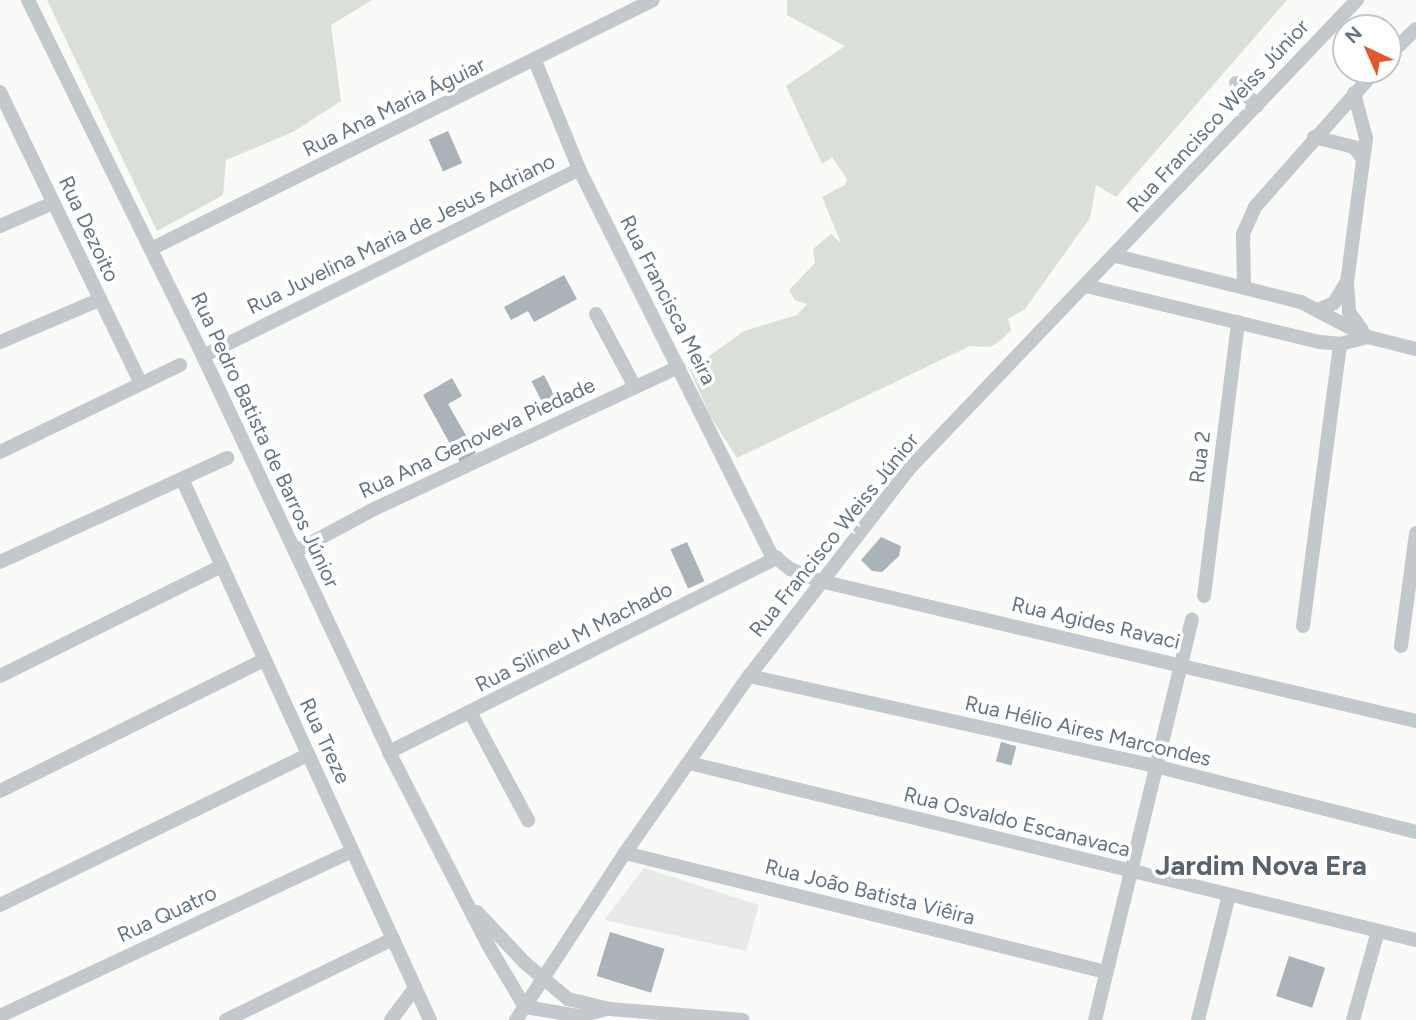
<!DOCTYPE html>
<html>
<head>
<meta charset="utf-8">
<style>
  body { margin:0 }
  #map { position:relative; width:1416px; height:1020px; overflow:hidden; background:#fafaf8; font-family:Figtree,sans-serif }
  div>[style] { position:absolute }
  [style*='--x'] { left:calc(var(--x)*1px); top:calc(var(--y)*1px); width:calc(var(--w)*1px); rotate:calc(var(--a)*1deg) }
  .built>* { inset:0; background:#e8e9e9 }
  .green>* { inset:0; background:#dadfd7 }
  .building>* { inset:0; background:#aab3b9; transform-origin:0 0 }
  .street>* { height:14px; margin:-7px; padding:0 7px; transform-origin:7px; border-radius:7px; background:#c3c8cc }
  span { translate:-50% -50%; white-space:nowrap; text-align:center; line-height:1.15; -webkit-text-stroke:7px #fff; paint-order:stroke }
  .street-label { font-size:21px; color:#657683 }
  .district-label { font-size:28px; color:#57646e; font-weight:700 }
  .north { position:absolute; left:1332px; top:14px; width:70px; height:70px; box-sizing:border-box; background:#fff; border:2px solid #c1c8cd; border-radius:50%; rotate:316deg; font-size:19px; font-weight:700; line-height:28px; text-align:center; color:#657683 }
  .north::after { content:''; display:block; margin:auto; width:24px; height:32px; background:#e4572e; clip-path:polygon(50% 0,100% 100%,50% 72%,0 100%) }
</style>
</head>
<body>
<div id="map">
  <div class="built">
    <i style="clip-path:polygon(644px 868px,759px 905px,746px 951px,604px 920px)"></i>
  </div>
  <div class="green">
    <i style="clip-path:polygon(47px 0,372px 0,331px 25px,341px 101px,293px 132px,226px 160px,223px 195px,157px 231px)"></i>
    <i style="clip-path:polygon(787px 0,1287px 0,1116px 197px,1096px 185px,1090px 218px,1025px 309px,1008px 319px,1011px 330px,1001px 340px,991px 347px,970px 346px,737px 458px,710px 416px,690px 370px,744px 331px,797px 315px,807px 304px,795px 300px,789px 290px,815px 263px,813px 249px,831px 234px,841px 243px,822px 197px,845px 185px,847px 179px,832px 157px,822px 164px,786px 86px,845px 46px,787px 15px)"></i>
  </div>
  <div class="building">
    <i style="left:448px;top:131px;width:35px;height:21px;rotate:66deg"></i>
    <i style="clip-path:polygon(564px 275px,577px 299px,534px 322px,528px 311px,511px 320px,504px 307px)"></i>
    <i style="left:544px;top:375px;width:37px;height:14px;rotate:63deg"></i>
    <i style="clip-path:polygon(452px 378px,462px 396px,448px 404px,476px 453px,460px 462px,423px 395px)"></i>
    <i style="clip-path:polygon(881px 537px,901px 546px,899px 556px,882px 572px,872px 571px,861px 560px)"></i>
    <i style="left:687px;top:542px;width:43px;height:18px;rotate:66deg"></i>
    <i style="left:1001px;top:742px;width:16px;height:20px;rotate:15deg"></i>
    <i style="left:610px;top:932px;width:57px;height:46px;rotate:17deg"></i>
    <i style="left:1289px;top:956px;width:38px;height:42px;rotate:18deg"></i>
  </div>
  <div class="street">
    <i style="--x:28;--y:0;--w:397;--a:63.8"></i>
    <i style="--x:203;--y:356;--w:438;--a:64.8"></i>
    <i style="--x:389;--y:752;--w:217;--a:62.8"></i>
    <i style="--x:488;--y:945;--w:72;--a:59.2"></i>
    <i style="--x:1388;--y:56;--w:39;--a:-44"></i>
    <i style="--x:535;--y:61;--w:117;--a:67.8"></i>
    <i style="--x:579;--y:169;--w:430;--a:63.5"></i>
    <i style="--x:771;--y:554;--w:24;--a:38"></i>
    <i style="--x:790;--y:569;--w:32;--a:22"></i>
    <i style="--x:820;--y:581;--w:612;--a:13.22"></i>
    <i style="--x:1236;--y:83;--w:31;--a:48"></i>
    <i style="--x:0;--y:92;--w:324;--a:64.2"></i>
    <i style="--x:1354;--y:93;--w:47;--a:75.1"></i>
    <i style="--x:1366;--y:138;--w:145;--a:97.5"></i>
    <i style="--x:1347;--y:282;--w:30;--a:86"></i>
    <i style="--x:1349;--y:312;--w:22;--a:54"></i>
    <i style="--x:1314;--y:137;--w:41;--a:14"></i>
    <i style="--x:1354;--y:147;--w:15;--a:53"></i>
    <i style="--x:0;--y:226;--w:58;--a:-23.5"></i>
    <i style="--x:151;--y:249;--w:560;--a:-26.38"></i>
    <i style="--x:1116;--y:256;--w:191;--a:14"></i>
    <i style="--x:1301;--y:302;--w:76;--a:27.6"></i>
    <i style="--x:1368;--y:337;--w:49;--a:14"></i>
    <i style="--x:1086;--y:286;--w:240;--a:13.5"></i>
    <i style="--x:1319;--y:342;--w:21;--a:5"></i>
    <i style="--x:1340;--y:344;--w:29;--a:-14"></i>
    <i style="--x:1244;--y:287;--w:53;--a:-91.1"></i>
    <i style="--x:1243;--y:234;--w:30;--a:-66"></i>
    <i style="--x:1255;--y:207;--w:183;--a:-48.5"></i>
    <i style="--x:1318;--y:310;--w:17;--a:-24"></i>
    <i style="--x:1334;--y:303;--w:23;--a:-59"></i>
    <i style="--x:596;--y:314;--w:83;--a:61.9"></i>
    <i style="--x:0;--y:342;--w:108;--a:-23"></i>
    <i style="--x:203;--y:356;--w:420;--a:-26.4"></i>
    <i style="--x:0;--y:452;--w:200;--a:-25.8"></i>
    <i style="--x:182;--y:479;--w:595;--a:65.37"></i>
    <i style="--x:296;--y:551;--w:89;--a:-28.3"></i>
    <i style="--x:374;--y:509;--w:336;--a:-25"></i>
    <i style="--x:0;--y:562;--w:250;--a:-24.6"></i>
    <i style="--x:1204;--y:596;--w:276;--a:-82.9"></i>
    <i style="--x:1303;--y:626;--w:284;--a:-82.5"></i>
    <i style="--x:1401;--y:646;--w:114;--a:-82.4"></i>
    <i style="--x:0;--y:676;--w:248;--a:-26.4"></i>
    <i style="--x:749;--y:676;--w:416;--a:12.5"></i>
    <i style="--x:1155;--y:766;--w:269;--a:14.2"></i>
    <i style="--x:470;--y:712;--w:123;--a:61.8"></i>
    <i style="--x:389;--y:752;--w:434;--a:-26.6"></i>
    <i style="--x:689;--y:763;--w:748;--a:13.68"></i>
    <i style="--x:0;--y:791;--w:295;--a:-26.4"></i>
    <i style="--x:625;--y:853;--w:496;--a:13.9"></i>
    <i style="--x:0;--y:905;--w:343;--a:-26"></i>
    <i style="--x:477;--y:912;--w:70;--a:46.7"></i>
    <i style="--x:525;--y:963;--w:56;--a:39.9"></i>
    <i style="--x:568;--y:999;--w:43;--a:13.4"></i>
    <i style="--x:610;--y:1009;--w:133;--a:4.7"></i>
    <i style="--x:525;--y:1007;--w:55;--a:9.5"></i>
    <i style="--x:579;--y:1016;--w:25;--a:-14"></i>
    <i style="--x:0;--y:1016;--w:389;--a:-25.1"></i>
    <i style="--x:226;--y:1020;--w:186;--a:-25.9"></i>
    <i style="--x:391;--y:1020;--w:40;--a:-53"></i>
    <i style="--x:516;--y:1020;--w:199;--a:-56.9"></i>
    <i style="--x:625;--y:853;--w:216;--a:-55"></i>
    <i style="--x:749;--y:676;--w:260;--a:-52.3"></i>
    <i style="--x:908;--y:470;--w:650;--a:-46.31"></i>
    <i style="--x:1095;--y:1020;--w:412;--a:-76.4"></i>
    <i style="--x:1198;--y:1020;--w:129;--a:-76.1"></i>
    <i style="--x:1353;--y:1020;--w:92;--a:-74.3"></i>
  </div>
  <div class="street-label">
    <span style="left:394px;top:107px;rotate:-26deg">Rua Ana Maria Águiar</span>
    <span style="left:1218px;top:116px;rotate:-47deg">Rua Francisco Weiss Júnior</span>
    <span style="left:89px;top:229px;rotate:65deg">Rua Dezoito</span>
    <span style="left:401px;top:234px;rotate:-26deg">Rua Juvelina Maria de Jesus Adriano</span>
    <span style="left:668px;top:300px;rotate:63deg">Rua Francisca Meira</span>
    <span style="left:477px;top:438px;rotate:-25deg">Rua Ana Genoveva Piedade</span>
    <span style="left:265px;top:440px;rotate:65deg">Rua Pedro Batista de Barros Júnior</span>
    <span style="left:1200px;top:457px;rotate:-83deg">Rua 2</span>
    <span style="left:834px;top:535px;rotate:-51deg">Rua Francisco Weiss Júnior</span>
    <span style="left:1096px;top:623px;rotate:13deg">Rua Agides Ravaci</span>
    <span style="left:574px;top:637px;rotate:-27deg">Rua Silineu M Machado</span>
    <span style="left:1088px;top:731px;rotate:13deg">Rua Hélio Aires Marcondes</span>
    <span style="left:325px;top:741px;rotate:65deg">Rua Treze</span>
    <span style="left:1017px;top:822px;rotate:14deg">Rua Osvaldo Escanavaca</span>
    <span style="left:870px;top:892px;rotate:14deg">Rua João Batista Viêira</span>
    <span style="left:167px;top:914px;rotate:-25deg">Rua Quatro</span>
  </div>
  <div class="district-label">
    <span style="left:1261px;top:865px">Jardim Nova Era</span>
  </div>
  <div class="north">N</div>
</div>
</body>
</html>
